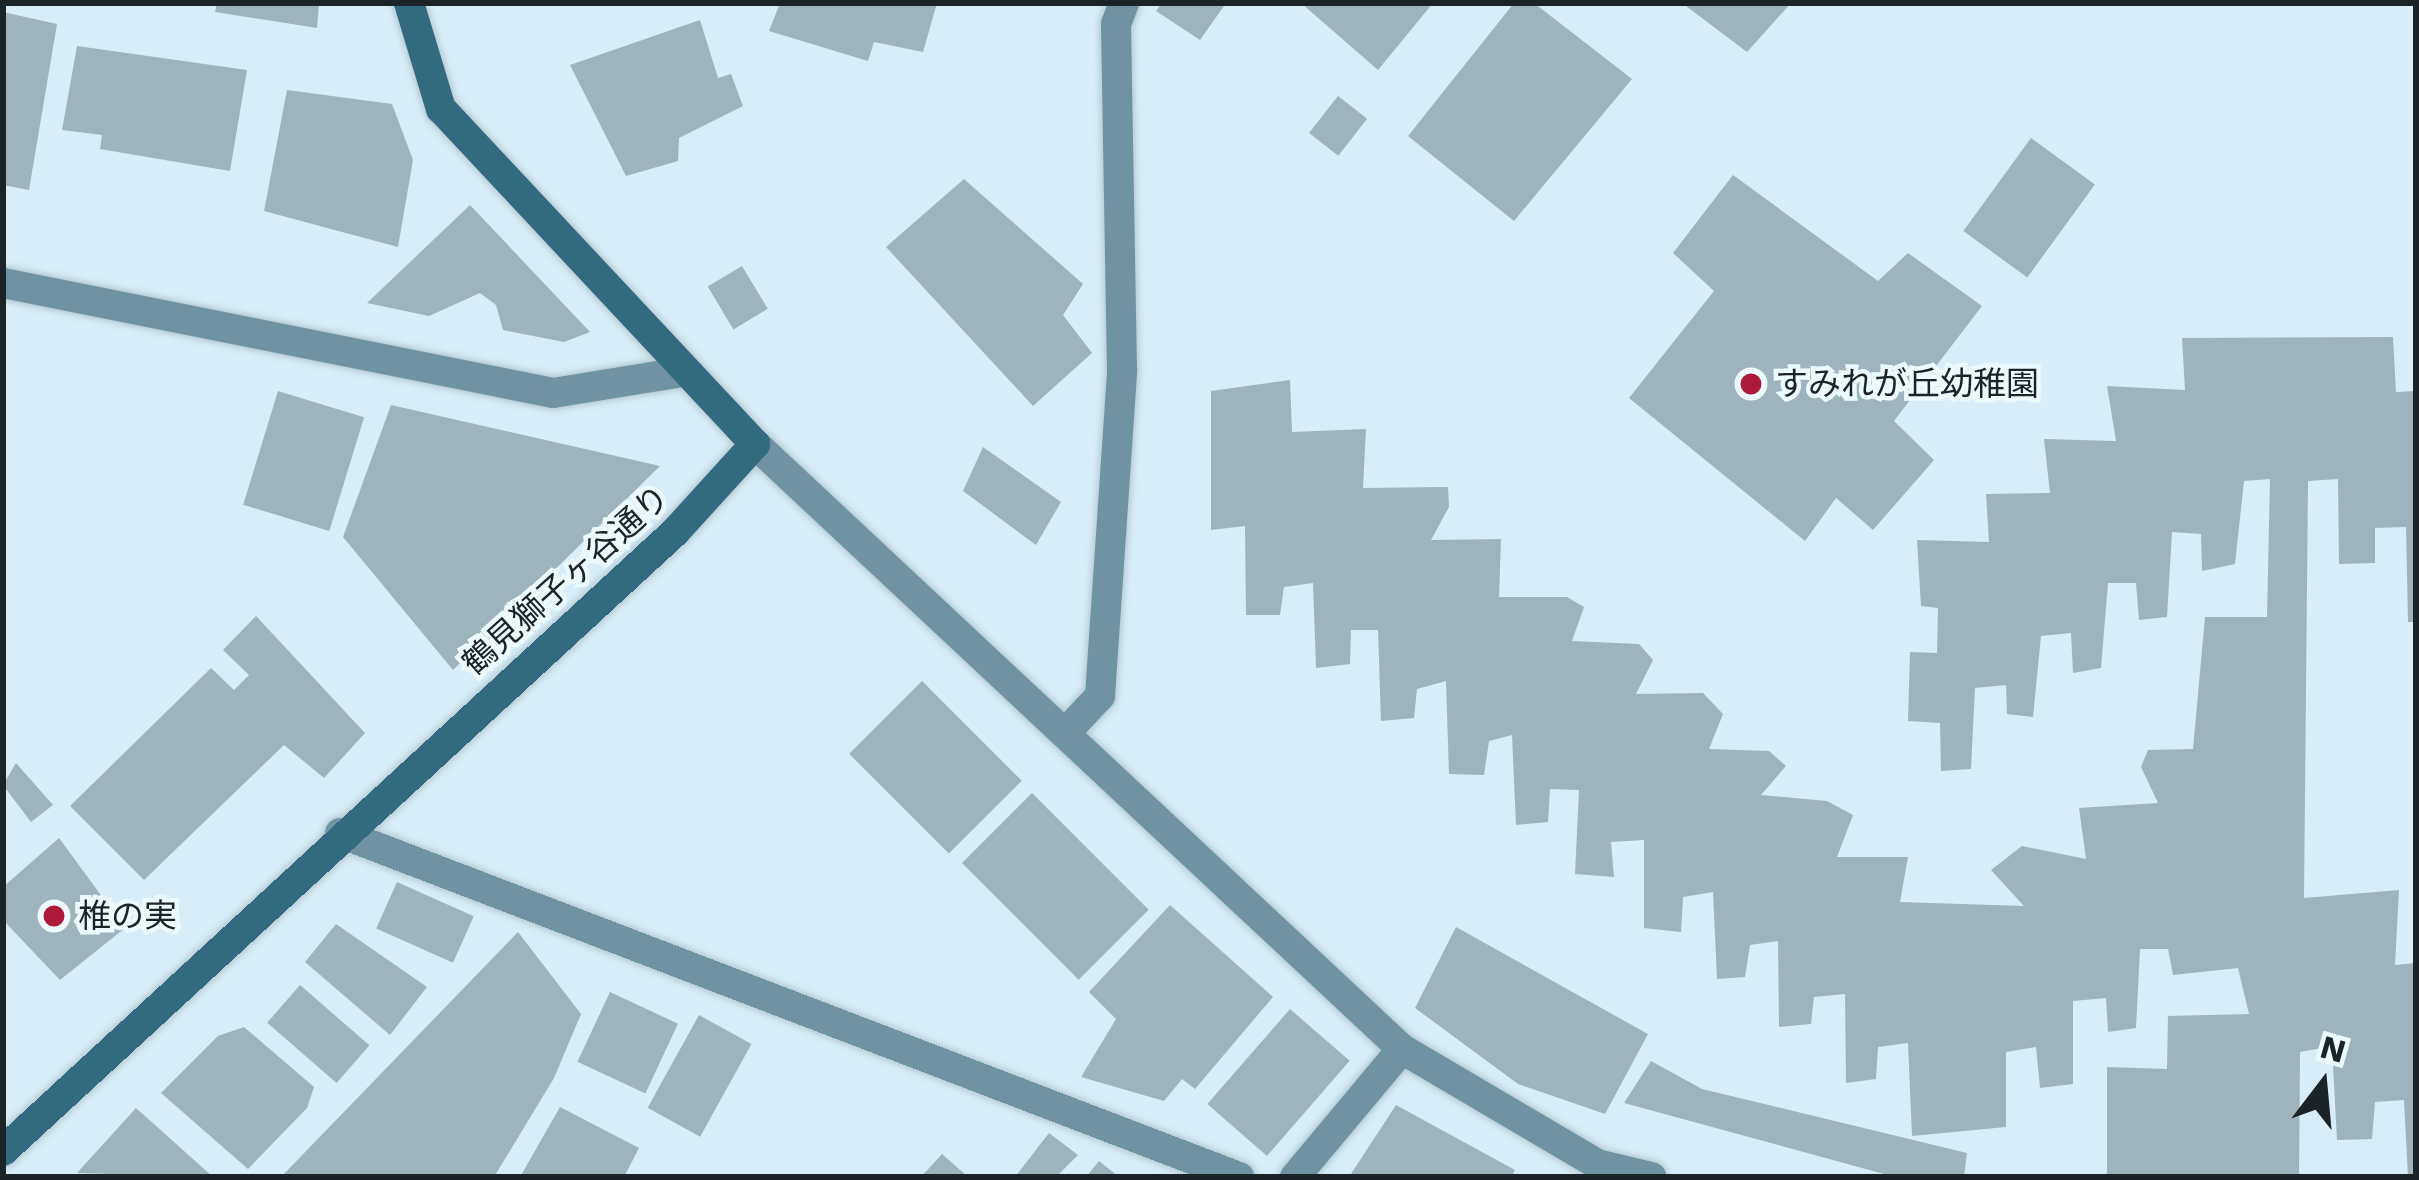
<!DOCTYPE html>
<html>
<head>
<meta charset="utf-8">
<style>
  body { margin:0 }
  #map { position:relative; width:2419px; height:1180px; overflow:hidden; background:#d8edf7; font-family:"Work Sans","Noto Sans JP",sans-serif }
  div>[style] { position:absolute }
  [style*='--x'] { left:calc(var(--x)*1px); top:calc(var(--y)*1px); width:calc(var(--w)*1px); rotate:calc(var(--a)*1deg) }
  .building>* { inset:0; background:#9fb3bc; transform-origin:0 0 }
  .roads { filter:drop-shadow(0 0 3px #b6c9d1) drop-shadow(0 0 3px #b6c9d1) }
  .minor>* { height:30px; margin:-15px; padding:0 15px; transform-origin:15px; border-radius:15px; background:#7093a2 }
  .secondary>* { height:30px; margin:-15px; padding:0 15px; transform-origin:15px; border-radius:15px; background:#326a7f }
  .dots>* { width:33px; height:33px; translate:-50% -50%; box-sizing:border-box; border:6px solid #ecf9ff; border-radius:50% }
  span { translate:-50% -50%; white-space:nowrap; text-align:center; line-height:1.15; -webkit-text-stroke:9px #ecf9ff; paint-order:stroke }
  .poi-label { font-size:33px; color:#1b2326 }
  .left { translate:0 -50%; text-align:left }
  .street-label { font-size:33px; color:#1b2326 }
  .frame { position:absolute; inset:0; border:6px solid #1b2326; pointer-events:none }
  .north { position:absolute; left:2263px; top:1024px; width:120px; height:120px; -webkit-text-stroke:9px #ecf9ff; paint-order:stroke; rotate:16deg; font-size:33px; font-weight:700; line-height:48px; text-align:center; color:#1b2326 }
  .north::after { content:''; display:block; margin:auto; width:42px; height:54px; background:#1b2326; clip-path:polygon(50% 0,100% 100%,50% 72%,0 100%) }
</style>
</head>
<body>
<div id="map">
  <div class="building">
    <i style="clip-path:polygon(217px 3px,319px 3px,317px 28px,215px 12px)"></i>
    <i style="clip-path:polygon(780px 3px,937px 3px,923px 52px,874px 42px,868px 61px,769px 31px)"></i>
    <i style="clip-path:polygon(1162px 3px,1226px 3px,1200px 40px,1156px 11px)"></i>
    <i style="clip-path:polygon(1301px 3px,1433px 3px,1378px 70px)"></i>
    <i style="clip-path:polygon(1514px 3px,1534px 3px,1632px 79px,1514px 221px,1408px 136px)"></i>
    <i style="clip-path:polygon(1682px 3px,1791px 3px,1747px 52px)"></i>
    <i style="clip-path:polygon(3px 12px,57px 24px,29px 190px,3px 185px)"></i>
    <i style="clip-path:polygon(700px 20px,718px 78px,731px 74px,743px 106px,679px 138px,678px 161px,626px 176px,570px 65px)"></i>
    <i style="clip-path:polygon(77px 46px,247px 70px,230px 171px,100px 149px,102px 135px,62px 130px)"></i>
    <i style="clip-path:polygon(287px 90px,392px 104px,413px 160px,398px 247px,264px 211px)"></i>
    <i style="left:1338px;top:96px;width:37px;height:47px;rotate:38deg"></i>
    <i style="left:2031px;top:138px;width:79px;height:115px;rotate:36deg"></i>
    <i style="clip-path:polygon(1733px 175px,1878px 281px,1908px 253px,1982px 306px,1894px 421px,1934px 460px,1873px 530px,1836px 498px,1805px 541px,1629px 398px,1714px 291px,1673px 253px)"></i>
    <i style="clip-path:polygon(964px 179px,1083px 284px,1063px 315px,1092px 353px,1033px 406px,886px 247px)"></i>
    <i style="clip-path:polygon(470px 205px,590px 332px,564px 342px,503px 330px,496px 305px,480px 293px,429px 316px,367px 303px)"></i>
    <i style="left:742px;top:266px;width:50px;height:40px;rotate:59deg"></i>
    <i style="clip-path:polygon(2393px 337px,2396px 392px,2416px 391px,2416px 622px,2408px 622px,2406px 527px,2375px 528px,2375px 563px,2339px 564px,2338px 479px,2308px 481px,2304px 898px,2399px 890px,2395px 965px,2416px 963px,2416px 1177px,2408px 1177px,2404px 1100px,2375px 1102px,2372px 1139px,2337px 1140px,2332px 1046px,2300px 1052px,2299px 1177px,2107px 1177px,2107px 1067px,2167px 1069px,2168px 1016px,2249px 1014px,2238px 968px,2173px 975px,2168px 949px,2140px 949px,2136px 1028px,2108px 1032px,2106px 998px,2073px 1001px,2073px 1084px,2040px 1088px,2036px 1047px,2006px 1052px,2006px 1127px,1912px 1136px,1908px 1043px,1878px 1047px,1876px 1079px,1846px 1083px,1845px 994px,1814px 997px,1811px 1024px,1779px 1027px,1778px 941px,1750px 945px,1745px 977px,1717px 979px,1713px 892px,1683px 897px,1681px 932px,1644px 928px,1644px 840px,1611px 842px,1614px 877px,1575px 874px,1579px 790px,1550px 789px,1548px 822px,1516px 825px,1512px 735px,1489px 741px,1484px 775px,1449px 774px,1446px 681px,1417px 689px,1414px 718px,1381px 721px,1378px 630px,1351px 630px,1350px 664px,1316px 668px,1313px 583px,1284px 587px,1280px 615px,1246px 615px,1245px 526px,1211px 530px,1211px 391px,1290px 380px,1292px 432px,1366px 429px,1363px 488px,1448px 487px,1449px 507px,1431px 540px,1501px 539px,1499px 597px,1567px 597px,1584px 607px,1572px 641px,1639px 644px,1653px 660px,1636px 694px,1703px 693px,1723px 714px,1709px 749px,1769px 751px,1786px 766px,1761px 795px,1827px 801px,1853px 815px,1837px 857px,1908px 857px,1900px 902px,2024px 906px,1991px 870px,2022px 846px,2086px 859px,2079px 808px,2158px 803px,2141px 767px,2148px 750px,2193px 749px,2205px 617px,2267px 617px,2270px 479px,2244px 481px,2235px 564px,2202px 571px,2201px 534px,2172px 532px,2167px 617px,2139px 620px,2136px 583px,2108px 583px,2101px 668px,2073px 673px,2071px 633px,2041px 636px,2033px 717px,2007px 714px,2006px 685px,1975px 688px,1971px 769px,1941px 771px,1940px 723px,1908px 721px,1910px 652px,1937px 653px,1938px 608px,1921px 606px,1917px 540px,1989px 542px,1986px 494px,2050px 493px,2044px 439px,2116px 441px,2107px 386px,2185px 390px,2182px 338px)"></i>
    <i style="left:278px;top:391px;width:90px;height:119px;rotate:17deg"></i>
    <i style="clip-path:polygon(391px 405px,660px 466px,453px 670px,343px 537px)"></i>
    <i style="clip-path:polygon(983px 447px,1061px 502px,1036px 545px,963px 491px)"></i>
    <i style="clip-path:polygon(256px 616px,365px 733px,324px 778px,284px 745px,144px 880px,70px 806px,211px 668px,234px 690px,249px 675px,223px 650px)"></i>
    <i style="left:922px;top:681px;width:141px;height:103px;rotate:45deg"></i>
    <i style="clip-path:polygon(16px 763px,53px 805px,31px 822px,3px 785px)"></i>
    <i style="left:1032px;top:793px;width:165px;height:99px;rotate:45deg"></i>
    <i style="clip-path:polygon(59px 838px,125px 928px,60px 980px,3px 920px,3px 887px)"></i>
    <i style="left:397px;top:882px;width:84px;height:51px;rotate:24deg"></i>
    <i style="clip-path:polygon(1170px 905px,1273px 997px,1195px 1089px,1182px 1079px,1164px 1101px,1081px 1077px,1116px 1019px,1089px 992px)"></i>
    <i style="clip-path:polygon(336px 924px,427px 987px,390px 1035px,305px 962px)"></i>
    <i style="clip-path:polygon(1456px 927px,1648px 1034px,1605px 1114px,1518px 1084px,1415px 1008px)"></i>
    <i style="clip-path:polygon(518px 932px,581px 1014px,554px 1078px,494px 1177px,281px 1177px)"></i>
    <i style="left:300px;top:985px;width:92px;height:50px;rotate:41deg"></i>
    <i style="left:610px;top:992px;width:75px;height:77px;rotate:25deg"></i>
    <i style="left:1290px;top:1009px;width:79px;height:126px;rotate:41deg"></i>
    <i style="left:699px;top:1015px;width:60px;height:106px;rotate:29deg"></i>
    <i style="clip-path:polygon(244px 1027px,314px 1087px,307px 1108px,248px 1169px,161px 1093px,218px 1036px)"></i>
    <i style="clip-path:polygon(1651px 1061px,1702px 1089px,1967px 1153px,1964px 1177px,1895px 1177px,1624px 1103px)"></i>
    <i style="clip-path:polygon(1396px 1105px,1515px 1170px,1511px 1177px,1349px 1177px)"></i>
    <i style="clip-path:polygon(560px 1107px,639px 1148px,624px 1177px,520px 1177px)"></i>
    <i style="clip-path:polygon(136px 1108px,213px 1177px,77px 1173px)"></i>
    <i style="clip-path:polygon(1049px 1133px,1078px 1155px,1056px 1177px,1015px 1177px)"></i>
    <i style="clip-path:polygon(942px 1154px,968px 1177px,921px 1177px)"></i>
    <i style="clip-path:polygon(1099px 1161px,1119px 1177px,1086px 1177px)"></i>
  </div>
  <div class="roads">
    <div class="minor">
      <i style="--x:3;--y:283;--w:561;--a:11.31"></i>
      <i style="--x:553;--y:393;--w:132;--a:-9.2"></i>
      <i style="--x:755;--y:444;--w:886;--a:43.08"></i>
      <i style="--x:1402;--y:1049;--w:226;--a:30.5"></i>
      <i style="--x:1597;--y:1164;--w:56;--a:13.5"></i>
      <i style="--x:1068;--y:730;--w:47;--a:-46.7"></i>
      <i style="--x:1100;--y:696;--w:327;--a:-86.1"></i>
      <i style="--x:1122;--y:370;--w:346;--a:-91"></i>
      <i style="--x:1116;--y:24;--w:22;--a:-69"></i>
      <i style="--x:340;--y:833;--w:963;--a:20.94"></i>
      <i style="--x:1295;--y:1177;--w:167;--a:-50.1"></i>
    </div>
    <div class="secondary">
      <i style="--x:3;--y:1151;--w:914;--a:-42.65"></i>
      <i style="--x:675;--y:532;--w:119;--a:-47.7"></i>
      <i style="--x:755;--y:444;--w:459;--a:-133.1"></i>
      <i style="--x:441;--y:109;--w:111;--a:-106.8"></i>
    </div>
  </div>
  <div class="dots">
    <i style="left:1751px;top:384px;background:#ad183b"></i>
    <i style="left:54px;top:916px;background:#ad183b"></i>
  </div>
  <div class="poi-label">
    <span class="left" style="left:1775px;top:384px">すみれが丘幼稚園</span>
    <span class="left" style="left:78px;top:916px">椎の実</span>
  </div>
  <div class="street-label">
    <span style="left:566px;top:580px;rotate:-42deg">鶴見獅子ヶ谷通り</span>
  </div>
  <div class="frame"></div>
  <div class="north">N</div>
</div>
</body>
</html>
